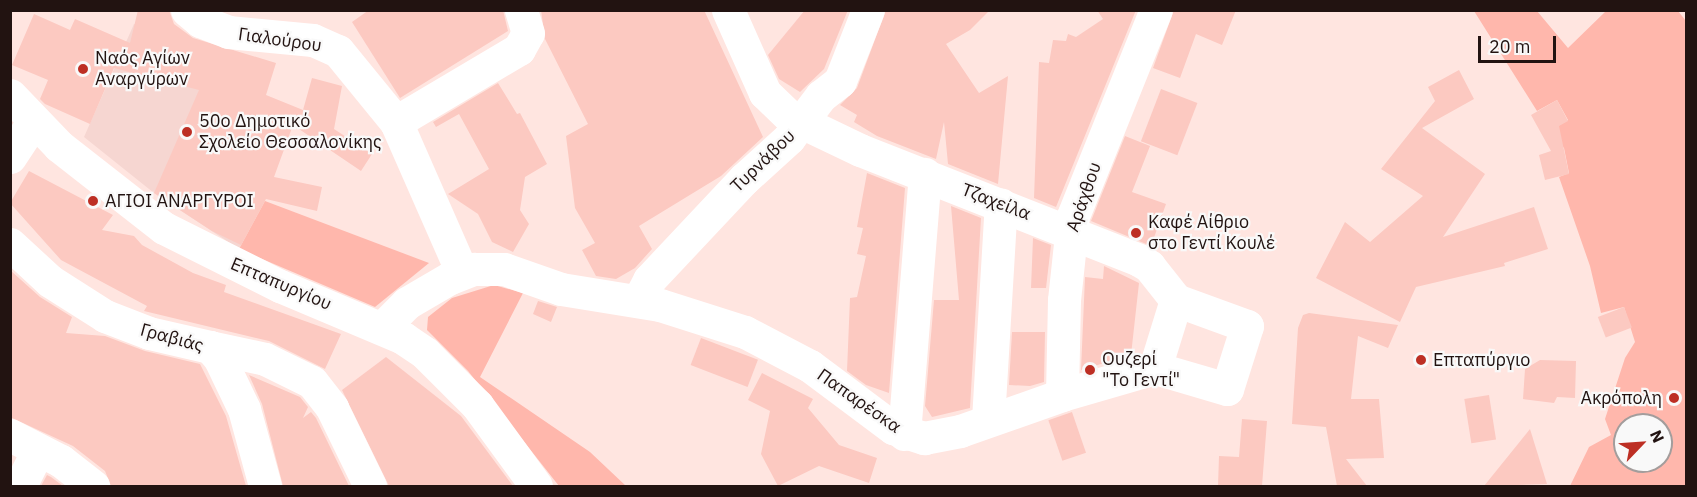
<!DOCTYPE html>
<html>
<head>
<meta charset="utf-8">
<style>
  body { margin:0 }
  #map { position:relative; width:1697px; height:497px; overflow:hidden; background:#ffe5e0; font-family:"IBM Plex Sans",sans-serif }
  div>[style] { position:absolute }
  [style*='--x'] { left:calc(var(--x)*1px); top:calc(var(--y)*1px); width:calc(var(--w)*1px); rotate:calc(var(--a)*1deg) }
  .built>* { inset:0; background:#f6d6d1 }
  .green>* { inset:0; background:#ffb7ac }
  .building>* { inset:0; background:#fcc9c1; transform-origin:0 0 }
  .minor>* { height:33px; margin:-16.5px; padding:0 16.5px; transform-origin:16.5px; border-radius:16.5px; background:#fff }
  .major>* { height:33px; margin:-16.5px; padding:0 16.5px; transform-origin:16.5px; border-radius:16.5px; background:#fff }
  .dots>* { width:16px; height:16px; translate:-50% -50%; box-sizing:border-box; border:3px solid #f9f9f9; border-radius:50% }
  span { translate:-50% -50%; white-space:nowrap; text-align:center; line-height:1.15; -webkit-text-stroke:4.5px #f9f9f9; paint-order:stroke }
  .street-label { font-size:18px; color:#221311 }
  .poi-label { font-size:18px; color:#221311 }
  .left { translate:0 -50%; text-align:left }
  .right { translate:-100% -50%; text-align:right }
  .frame { position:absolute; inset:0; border:12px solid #221311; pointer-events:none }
  .north { position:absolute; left:1613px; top:413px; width:60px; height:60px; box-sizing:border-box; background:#f9f9f9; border:2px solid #a39d9c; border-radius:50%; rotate:65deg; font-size:16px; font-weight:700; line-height:24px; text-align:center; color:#221311 }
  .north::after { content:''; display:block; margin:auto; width:21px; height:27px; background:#bd2f24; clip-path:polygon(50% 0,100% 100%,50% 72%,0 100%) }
  .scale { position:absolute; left:1478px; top:36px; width:78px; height:27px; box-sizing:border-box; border:3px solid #221311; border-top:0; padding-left:8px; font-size:18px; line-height:21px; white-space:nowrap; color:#221311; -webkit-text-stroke:4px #f9f9f9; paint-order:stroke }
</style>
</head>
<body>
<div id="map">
  <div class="built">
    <i style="clip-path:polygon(134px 24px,234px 50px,224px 82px,265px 201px,239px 249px,154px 193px,84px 137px)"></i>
  </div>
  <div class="green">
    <i style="clip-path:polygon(evenodd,1474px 11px,1537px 11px,1568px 48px,1606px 11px,1678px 11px,1686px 21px,1686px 486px,1570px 486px,1589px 447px,1611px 435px,1605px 419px,1625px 358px,1635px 342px,1624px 307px,1601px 313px,1590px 266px,1559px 177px,1569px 173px,1564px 148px,1548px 132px,1568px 120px,1557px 100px,1537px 111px,1474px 11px,1625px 425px,1661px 425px,1661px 461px,1625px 461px,1625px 425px)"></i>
    <i style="clip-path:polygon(265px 201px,429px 263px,375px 307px,239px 249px)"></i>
    <i style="clip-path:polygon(494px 285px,523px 293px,480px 377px,590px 452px,626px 486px,559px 486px,468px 371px,427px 330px,428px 317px,452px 298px)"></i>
  </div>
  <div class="building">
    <i style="clip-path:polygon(138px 10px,169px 10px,174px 24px,193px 38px,276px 63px,266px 95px,303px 110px,312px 78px,342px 86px,334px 129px,372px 154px,361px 171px,293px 125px,274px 177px,322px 187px,317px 211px,266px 199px,241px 245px,212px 231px,154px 193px,199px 90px,114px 68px,90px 124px,45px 104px,40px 99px,48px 80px,12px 65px,34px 14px,70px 30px,75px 19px,130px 43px)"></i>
    <i style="clip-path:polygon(369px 10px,503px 10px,508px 31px,400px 98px,352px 22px)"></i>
    <i style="clip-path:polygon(541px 10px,704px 10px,763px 137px,721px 176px,639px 226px,652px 249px,635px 268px,616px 279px,596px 276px,582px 250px,595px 243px,575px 208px,566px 136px,588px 124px,545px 39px)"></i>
    <i style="clip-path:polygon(805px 10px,848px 10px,824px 69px,800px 92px,779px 79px,768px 55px)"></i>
    <i style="clip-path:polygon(886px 10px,990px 10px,970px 30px,946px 44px,979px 93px,1008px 76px,998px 184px,948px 164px,944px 122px,936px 159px,877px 136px,854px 122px,857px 115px,840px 105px,857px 88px)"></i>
    <i style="clip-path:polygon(1097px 10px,1136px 10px,1056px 207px,1034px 198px,1039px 62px,1049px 63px,1053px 40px,1066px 41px,1068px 34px,1076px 37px,1103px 19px)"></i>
    <i style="clip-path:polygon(1174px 10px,1236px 10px,1222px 45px,1196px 34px,1180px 78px,1153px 68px)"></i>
    <i style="clip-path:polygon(1459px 70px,1474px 99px,1422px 128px,1485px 174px,1443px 237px,1534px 207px,1548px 249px,1504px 263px,1505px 266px,1416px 287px,1400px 322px,1316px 278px,1345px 222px,1370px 242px,1423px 196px,1381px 169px,1435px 101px,1428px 87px)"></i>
    <i style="clip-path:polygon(498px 83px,517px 114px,520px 113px,547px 164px,525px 177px,520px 210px,529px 224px,513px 252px,492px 242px,478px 214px,448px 194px,489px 169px,459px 114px,436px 127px,433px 122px)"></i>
    <i style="left:1161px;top:89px;width:39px;height:56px;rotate:21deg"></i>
    <i style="clip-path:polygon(1557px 100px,1568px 121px,1559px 126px,1569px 174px,1545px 180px,1539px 155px,1551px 151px,1531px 115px)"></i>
    <i style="clip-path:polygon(1125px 136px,1150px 146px,1132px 192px,1166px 204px,1151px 246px,1091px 221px)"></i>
    <i style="clip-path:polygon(29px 171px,113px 215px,102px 230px,134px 236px,142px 245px,193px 273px,226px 285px,224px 292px,341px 334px,325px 369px,269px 341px,144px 311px,147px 306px,61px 260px,10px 203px)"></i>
    <i style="clip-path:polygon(867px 173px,905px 188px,889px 393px,866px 385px,847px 371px,850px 298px,857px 297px,866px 256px,857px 254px,863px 228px,857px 227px)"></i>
    <i style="clip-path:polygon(951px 206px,981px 218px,970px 408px,932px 417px,925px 406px,934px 300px,959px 300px)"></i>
    <i style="clip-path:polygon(1033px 238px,1051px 245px,1046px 288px,1031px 288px)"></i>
    <i style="clip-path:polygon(1104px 266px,1139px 283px,1131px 355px,1081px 370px,1085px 277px,1103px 279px)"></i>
    <i style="clip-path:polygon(10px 270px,40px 297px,72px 317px,66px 333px,105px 336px,145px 351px,200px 364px,226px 416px,246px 486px,111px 486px,105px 471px,73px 446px,10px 417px)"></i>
    <i style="clip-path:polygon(538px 301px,557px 307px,551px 322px,533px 314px)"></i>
    <i style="left:1624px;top:307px;width:22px;height:28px;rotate:69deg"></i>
    <i style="clip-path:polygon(1309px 313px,1398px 325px,1388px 348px,1358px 336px,1351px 399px,1379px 399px,1384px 458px,1346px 459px,1367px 486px,1337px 486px,1326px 427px,1292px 424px,1298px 328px,1303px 315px)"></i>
    <i style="clip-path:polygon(1012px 332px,1045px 332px,1044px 382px,1030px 386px,1009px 385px)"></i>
    <i style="left:701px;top:338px;width:61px;height:29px;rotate:21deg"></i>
    <i style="clip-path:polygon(386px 357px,461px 416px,513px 486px,389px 486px,342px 390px)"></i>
    <i style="clip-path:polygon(1540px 360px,1576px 361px,1575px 398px,1557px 397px,1554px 403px,1523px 399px,1525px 369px)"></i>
    <i style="clip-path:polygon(762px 373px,813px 399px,808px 408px,839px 445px,877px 458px,869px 483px,819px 466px,778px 486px,761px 454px,770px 411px,748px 400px)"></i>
    <i style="clip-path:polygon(249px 375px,300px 397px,308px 407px,303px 418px,311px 412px,316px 418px,349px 486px,283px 486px,262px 404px)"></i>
    <i style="left:1489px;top:395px;width:45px;height:25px;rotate:81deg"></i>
    <i style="left:1072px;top:412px;width:43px;height:25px;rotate:71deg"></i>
    <i style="clip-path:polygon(1242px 419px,1267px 421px,1262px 486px,1218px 486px,1219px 456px,1239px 457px)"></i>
    <i style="clip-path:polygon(1530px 429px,1547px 484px,1484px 486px)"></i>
    <i style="clip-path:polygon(47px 475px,51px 477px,63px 486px,41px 486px)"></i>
  </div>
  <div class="minor">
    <i style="--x:187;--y:10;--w:17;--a:40"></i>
    <i style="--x:200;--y:21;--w:30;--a:21"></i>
    <i style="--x:228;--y:32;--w:85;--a:5.4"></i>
    <i style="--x:313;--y:40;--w:27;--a:24"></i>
    <i style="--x:338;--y:51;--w:92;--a:50.8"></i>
    <i style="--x:396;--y:122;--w:164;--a:66.3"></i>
    <i style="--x:728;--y:10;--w:91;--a:66"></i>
    <i style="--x:765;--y:93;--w:33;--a:44"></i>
    <i style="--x:789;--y:116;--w:79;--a:25.6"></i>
    <i style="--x:860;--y:150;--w:300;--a:21.5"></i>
    <i style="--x:1139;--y:260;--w:12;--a:31"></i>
    <i style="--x:1149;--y:266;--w:43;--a:51.5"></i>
    <i style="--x:396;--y:122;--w:143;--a:-30.7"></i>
    <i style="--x:519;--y:49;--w:18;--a:-61"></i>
    <i style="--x:528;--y:33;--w:24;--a:-107"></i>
    <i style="--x:10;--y:157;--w:42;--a:-56.7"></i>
    <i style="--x:10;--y:244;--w:54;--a:42.8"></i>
    <i style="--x:50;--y:281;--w:65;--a:32.5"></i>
    <i style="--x:105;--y:316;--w:47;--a:21.1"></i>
    <i style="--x:149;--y:333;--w:63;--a:12.9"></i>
    <i style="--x:210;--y:347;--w:16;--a:50"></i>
    <i style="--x:220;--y:359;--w:55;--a:64.4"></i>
    <i style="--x:244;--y:409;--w:80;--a:74.7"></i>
    <i style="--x:638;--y:301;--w:24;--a:-62"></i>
    <i style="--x:649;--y:280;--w:139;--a:-46.8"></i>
    <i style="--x:744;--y:179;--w:61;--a:-42.3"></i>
    <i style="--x:789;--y:138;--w:53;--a:-52.7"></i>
    <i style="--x:821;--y:96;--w:24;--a:-38"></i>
    <i style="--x:840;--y:81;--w:76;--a:-68.5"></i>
    <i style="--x:382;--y:328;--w:35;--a:-45"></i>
    <i style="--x:407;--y:303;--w:50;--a:-30.2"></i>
    <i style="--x:450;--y:278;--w:26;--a:-21"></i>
    <i style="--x:474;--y:269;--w:30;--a:0"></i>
    <i style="--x:504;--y:269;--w:60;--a:19.3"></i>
    <i style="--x:561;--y:289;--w:100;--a:9.2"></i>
    <i style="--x:660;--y:305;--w:89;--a:17.6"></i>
    <i style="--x:745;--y:332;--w:73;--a:27.6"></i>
    <i style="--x:810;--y:366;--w:104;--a:36.8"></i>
    <i style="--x:893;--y:428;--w:33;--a:18"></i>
    <i style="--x:924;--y:438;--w:37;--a:-11"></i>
    <i style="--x:960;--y:431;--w:108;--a:-19.4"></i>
    <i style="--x:1062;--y:395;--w:97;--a:-16.2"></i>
    <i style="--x:1155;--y:368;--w:75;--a:16.3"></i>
    <i style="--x:1227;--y:389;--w:66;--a:-72.4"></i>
    <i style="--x:1247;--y:326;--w:76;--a:-159.9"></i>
    <i style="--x:1176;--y:300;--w:71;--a:107.2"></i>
    <i style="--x:210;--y:347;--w:56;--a:12.3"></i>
    <i style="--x:265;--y:359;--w:52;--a:26.1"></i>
    <i style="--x:312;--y:382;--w:33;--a:52"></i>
    <i style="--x:332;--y:408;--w:87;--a:64"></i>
    <i style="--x:1062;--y:395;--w:95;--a:-88.8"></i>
    <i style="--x:1064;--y:300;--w:84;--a:-83.9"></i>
    <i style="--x:1073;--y:216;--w:222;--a:-68.1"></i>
    <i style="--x:988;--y:420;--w:216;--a:-86.6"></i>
    <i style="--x:904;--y:434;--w:261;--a:-85.4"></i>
    <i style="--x:10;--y:435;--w:57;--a:27"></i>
    <i style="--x:61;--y:461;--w:41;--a:38"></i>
    <i style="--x:20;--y:486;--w:40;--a:-63.4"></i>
  </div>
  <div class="major">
    <i style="--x:10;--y:95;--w:71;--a:46.1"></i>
    <i style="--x:59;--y:146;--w:133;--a:38"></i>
    <i style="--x:164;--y:228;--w:130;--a:26.6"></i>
    <i style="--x:280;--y:286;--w:134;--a:22.9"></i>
    <i style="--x:403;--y:338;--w:27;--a:34"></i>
    <i style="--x:425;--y:353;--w:74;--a:45"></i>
    <i style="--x:477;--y:405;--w:100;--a:53.9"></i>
  </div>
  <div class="dots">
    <i style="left:83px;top:69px;background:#bd2f24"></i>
    <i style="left:187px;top:132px;background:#bd2f24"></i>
    <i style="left:93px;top:201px;background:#bd2f24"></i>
    <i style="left:1136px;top:233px;background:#bd2f24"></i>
    <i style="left:1421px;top:360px;background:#bd2f24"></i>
    <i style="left:1090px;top:370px;background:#bd2f24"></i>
    <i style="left:1674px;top:398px;background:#bd2f24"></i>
  </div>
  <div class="street-label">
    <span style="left:280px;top:40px;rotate:8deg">Γιαλούρου</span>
    <span style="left:763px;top:161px;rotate:-44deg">Τυρνάβου</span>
    <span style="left:1084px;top:197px;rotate:-71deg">Αράχθου</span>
    <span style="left:996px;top:202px;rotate:21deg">Τζαχείλα</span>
    <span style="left:281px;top:284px;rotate:23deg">Επταπυργίου</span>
    <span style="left:172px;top:338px;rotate:15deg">Γραβιάς</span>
    <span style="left:859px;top:401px;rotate:35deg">Παπαρέσκα</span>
  </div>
  <div class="poi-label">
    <span class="left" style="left:95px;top:69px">Ναός Αγίων<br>Αναργύρων</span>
    <span class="left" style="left:199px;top:132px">50ο Δημοτικό<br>Σχολείο Θεσσαλονίκης</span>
    <span class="left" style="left:105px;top:201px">ΑΓΙΟΙ ΑΝΑΡΓΥΡΟΙ</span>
    <span class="left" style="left:1148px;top:233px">Καφέ Αίθριο<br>στο Γεντί Κουλέ</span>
    <span class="left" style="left:1102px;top:370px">Ουζερί<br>"Το Γεντί"</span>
    <span class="left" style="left:1433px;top:360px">Επταπύργιο</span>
    <span class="right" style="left:1662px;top:398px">Ακρόπολη</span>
  </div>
  <div class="frame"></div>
  <div class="north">N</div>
  <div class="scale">20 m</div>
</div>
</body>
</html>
